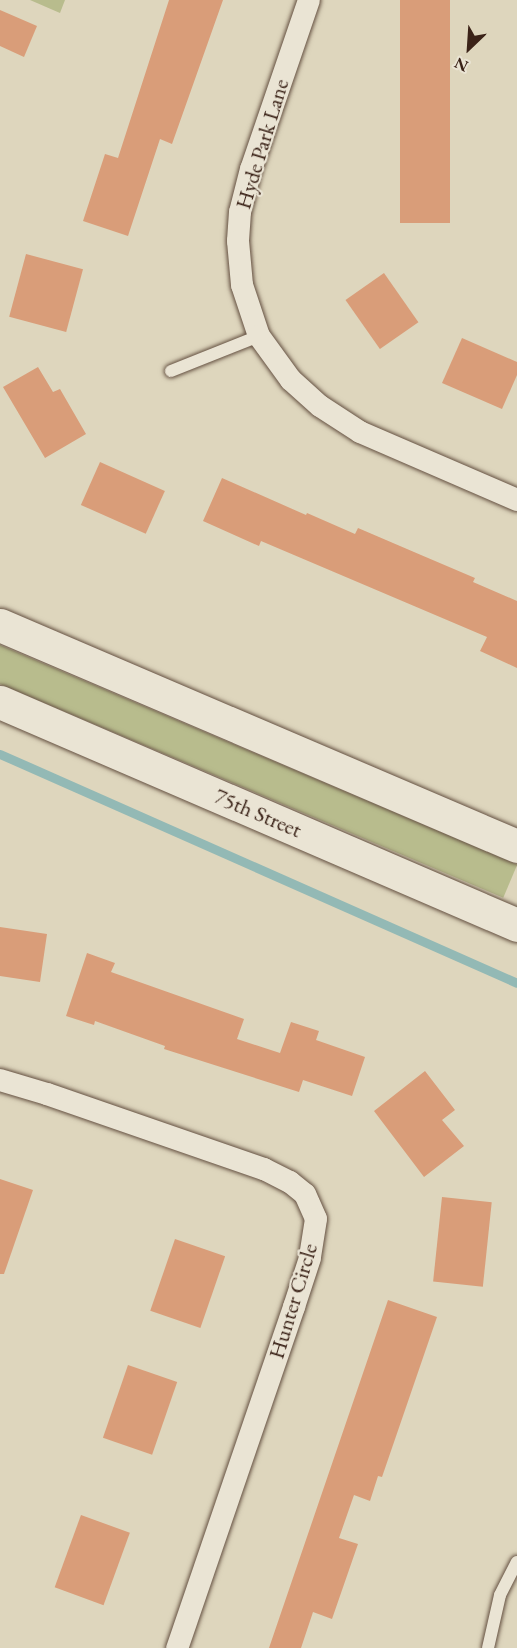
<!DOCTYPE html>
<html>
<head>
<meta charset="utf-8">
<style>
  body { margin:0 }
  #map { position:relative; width:517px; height:1648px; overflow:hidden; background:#ded6bd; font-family:"EB Garamond",serif }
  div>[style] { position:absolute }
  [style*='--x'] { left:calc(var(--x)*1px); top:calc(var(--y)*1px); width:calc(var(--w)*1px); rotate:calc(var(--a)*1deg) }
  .green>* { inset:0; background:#b8bc8d; transform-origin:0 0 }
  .stream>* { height:9px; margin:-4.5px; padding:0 4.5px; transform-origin:4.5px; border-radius:4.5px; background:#93b9b5 }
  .building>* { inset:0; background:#d99d79; transform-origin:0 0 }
  .roads { filter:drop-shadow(0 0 2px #645041) drop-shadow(0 0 2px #645041) }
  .service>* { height:12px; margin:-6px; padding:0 6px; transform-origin:6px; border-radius:6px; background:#eae4d4 }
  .minor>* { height:22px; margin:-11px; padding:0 11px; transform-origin:11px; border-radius:11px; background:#eae4d4 }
  .secondary>* { height:33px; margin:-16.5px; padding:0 16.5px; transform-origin:16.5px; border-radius:16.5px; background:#eae4d4 }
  span { translate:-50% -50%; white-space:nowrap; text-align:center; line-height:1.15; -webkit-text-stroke:4.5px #eae4d4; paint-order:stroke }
  .street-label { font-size:22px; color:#3b2318 }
  .north { position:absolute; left:439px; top:18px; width:60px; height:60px; -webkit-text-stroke:4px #eae4d4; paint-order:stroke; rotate:205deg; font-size:16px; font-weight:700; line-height:24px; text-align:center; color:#3b2318 }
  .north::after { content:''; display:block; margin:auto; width:21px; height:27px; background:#3b2318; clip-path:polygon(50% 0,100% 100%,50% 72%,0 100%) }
</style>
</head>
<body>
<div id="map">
  <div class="green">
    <i style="clip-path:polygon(30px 0,65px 0,60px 13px)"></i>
    <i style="left:0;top:645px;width:562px;height:36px;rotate:23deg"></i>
  </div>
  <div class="stream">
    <i style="--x:0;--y:754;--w:565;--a:23.89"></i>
  </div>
  <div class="building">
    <i style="clip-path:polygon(169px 0,223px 0,172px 144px,160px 139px,128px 236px,83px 221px,105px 154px,118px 158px)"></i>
    <i style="left:400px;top:0;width:50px;height:223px"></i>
    <i style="clip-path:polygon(0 10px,37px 26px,24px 57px,0 46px)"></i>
    <i style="left:26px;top:254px;width:59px;height:65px;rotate:15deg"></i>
    <i style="left:384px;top:273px;width:60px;height:47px;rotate:55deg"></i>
    <i style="clip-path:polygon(462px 338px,517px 362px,517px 375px,502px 409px,442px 383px)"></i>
    <i style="clip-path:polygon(38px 367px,53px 392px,60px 389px,86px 434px,45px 458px,3px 387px)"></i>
    <i style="left:100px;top:462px;width:71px;height:47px;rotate:24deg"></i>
    <i style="clip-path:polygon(222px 478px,306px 515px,307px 513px,355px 534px,358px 528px,421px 555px,475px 578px,473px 582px,517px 601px,517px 668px,480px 651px,487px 637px,261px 541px,259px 546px,203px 521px)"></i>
    <i style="clip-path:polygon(0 927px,47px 934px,40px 982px,0 976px)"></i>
    <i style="clip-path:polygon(87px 953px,115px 963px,111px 972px,244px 1019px,237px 1039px,280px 1053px,291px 1022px,319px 1031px,316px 1040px,365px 1057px,352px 1096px,303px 1080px,299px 1092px,164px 1049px,165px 1046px,95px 1021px,94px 1025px,66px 1016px)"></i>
    <i style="clip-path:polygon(425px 1071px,455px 1110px,442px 1120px,464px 1146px,424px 1177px,374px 1111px)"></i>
    <i style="clip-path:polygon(0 1179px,33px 1190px,4px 1274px,0 1274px)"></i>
    <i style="left:442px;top:1197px;width:50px;height:85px;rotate:6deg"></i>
    <i style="left:175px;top:1239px;width:53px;height:76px;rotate:19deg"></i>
    <i style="clip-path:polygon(388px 1300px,437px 1317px,382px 1477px,378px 1476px,370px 1501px,354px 1495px,339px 1538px,358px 1544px,332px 1619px,313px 1612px,301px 1648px,269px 1648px)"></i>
    <i style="left:128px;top:1365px;width:52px;height:77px;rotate:19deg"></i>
    <i style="left:81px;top:1515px;width:52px;height:77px;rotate:20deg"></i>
  </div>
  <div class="roads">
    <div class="service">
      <i style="--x:171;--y:371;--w:95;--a:-21.7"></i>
      <i style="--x:488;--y:1648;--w:54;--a:-77.2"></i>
      <i style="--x:500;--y:1595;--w:37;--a:-63"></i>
    </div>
    <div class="minor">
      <i style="--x:309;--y:0;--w:179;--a:108.9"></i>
      <i style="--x:251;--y:169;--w:44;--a:104.3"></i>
      <i style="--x:240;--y:212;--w:29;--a:94"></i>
      <i style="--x:238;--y:241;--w:44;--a:84.8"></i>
      <i style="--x:242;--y:285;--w:54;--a:71.6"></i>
      <i style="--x:259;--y:336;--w:54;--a:54"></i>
      <i style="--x:291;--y:380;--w:39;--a:42"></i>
      <i style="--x:320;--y:406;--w:48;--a:33"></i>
      <i style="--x:360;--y:432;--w:171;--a:23.4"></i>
      <i style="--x:0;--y:1080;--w:49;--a:16.6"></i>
      <i style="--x:47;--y:1094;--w:230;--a:19.1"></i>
      <i style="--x:264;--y:1169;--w:29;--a:27"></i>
      <i style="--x:290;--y:1182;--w:19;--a:39"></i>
      <i style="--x:305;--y:1194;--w:27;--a:66"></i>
      <i style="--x:316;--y:1219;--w:39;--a:99"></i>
      <i style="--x:310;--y:1258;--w:52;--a:108.1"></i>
      <i style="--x:294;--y:1307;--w:361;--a:108.9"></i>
    </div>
    <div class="secondary">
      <i style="--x:0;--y:625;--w:562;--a:23.15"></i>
      <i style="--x:0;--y:702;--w:563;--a:23.33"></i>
    </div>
  </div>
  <div class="street-label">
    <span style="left:262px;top:144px;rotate:-73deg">Hyde Park Lane</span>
    <span style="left:258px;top:813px;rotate:23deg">75th Street</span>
    <span style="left:293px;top:1301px;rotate:-73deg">Hunter Circle</span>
  </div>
  <div class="north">N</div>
</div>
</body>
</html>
